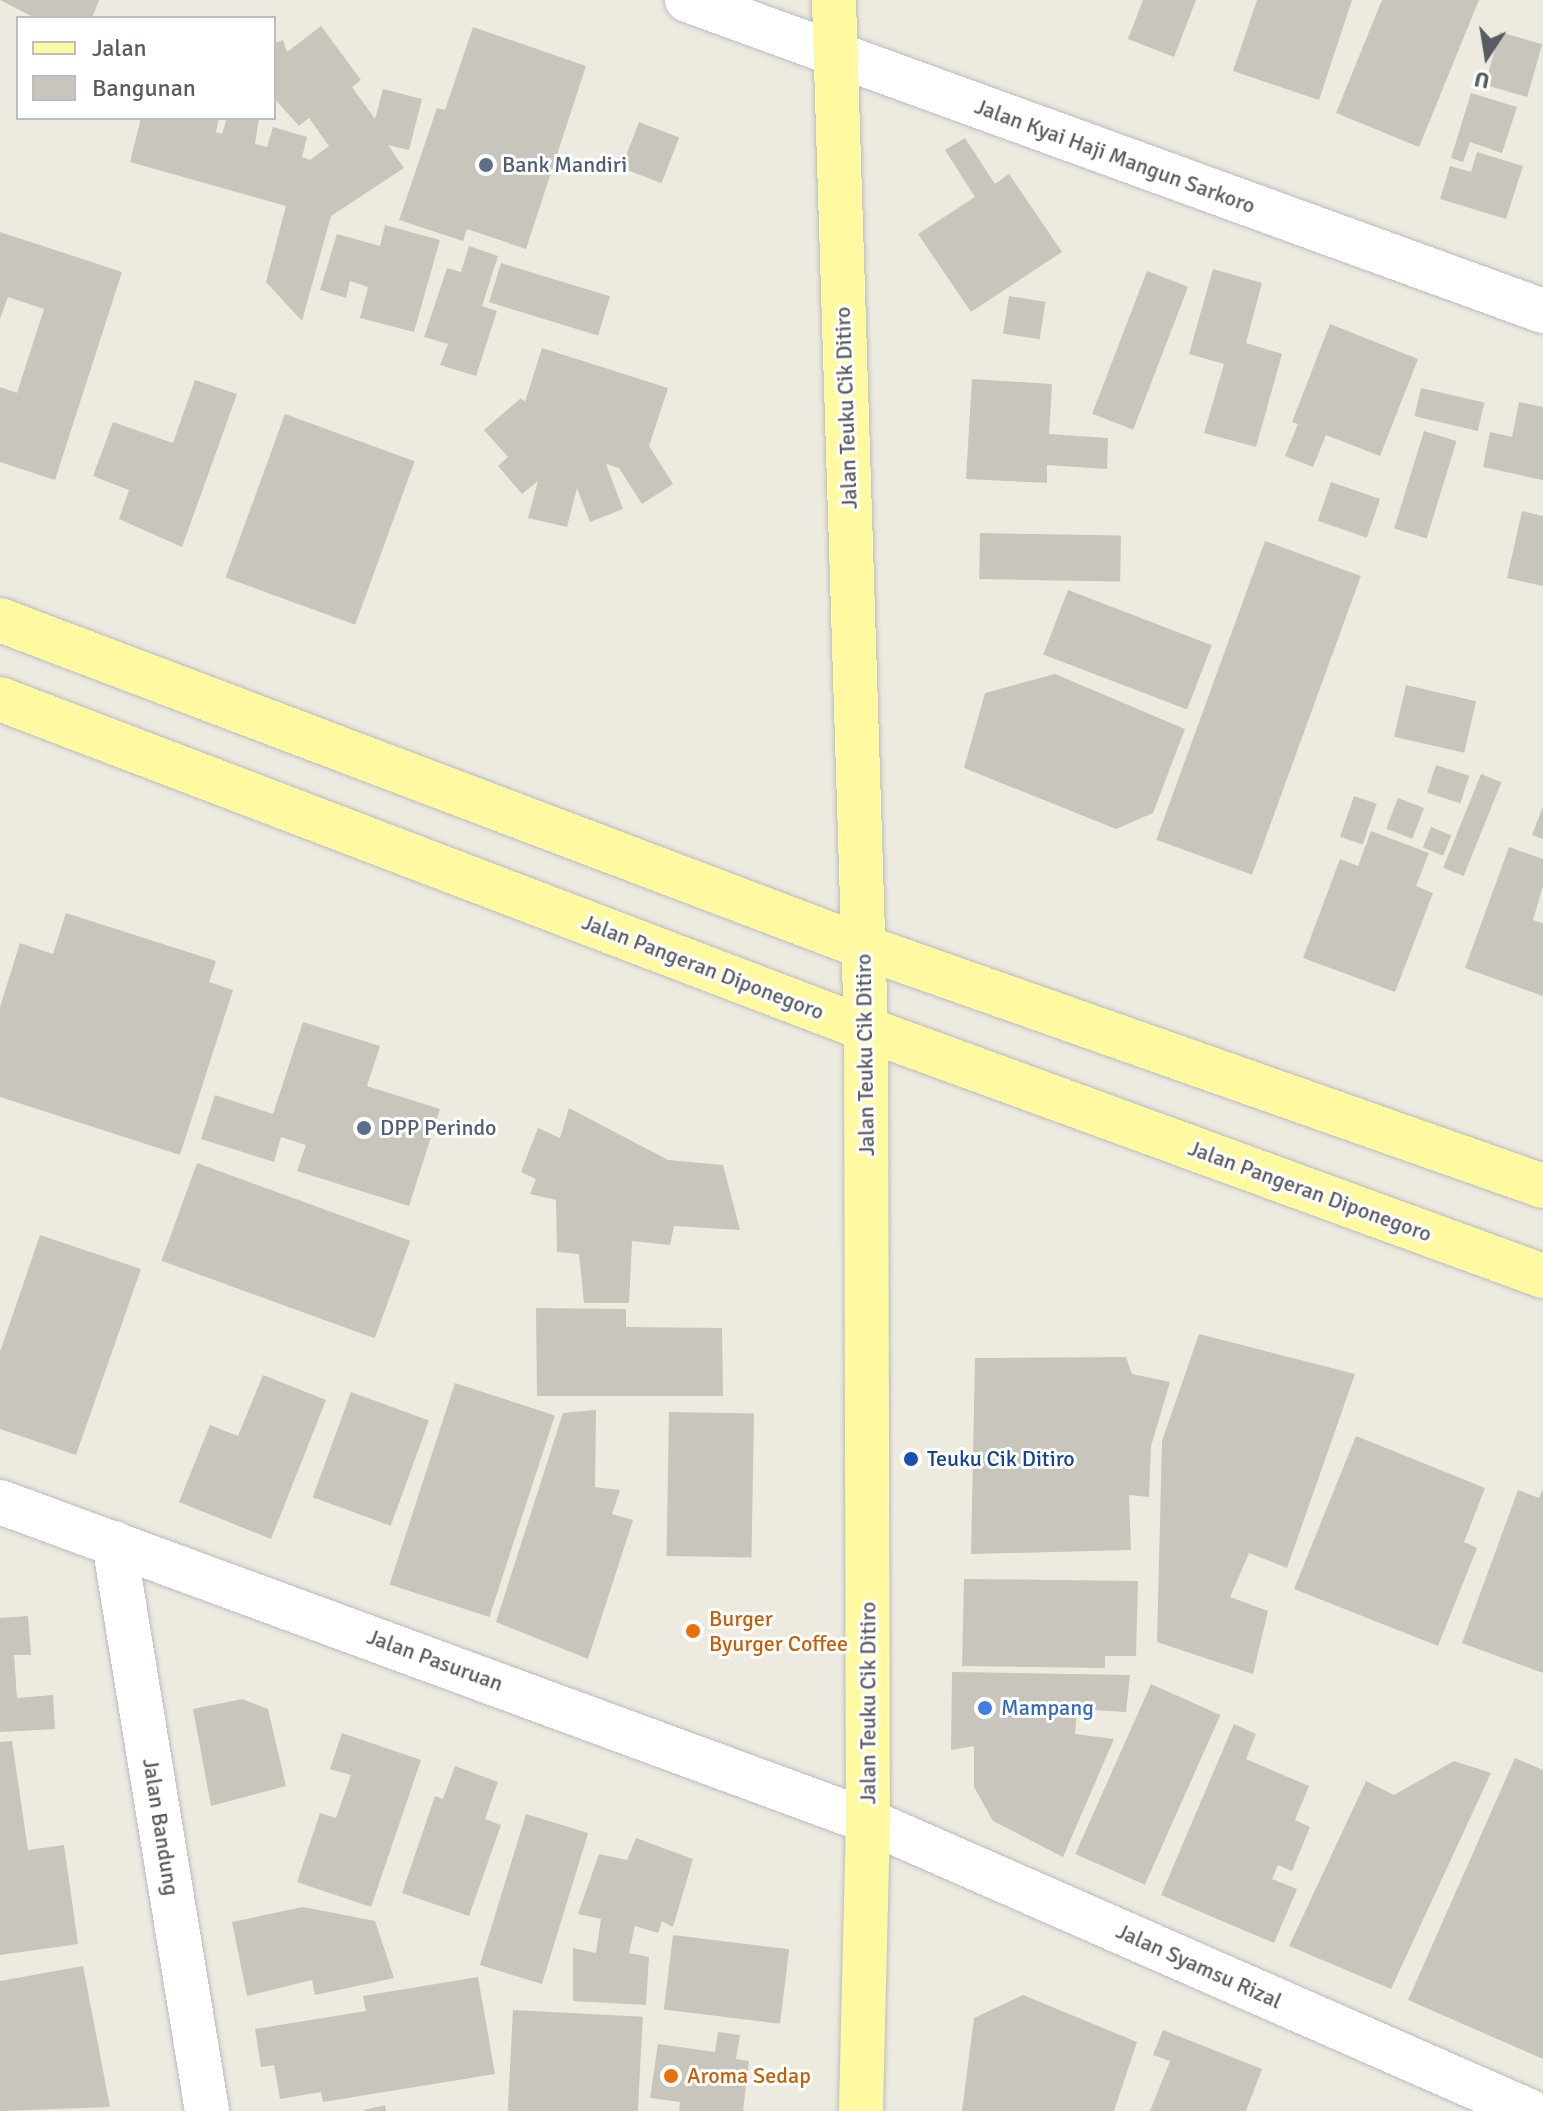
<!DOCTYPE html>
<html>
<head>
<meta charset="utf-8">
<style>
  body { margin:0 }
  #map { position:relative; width:1543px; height:2111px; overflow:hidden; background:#edebdf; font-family:Signika,sans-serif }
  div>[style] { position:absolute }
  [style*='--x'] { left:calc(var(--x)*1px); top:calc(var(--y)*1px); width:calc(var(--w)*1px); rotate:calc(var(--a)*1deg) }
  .building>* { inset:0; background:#c8c5bc; transform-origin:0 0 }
  .roads { filter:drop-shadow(0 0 2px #babcc3) drop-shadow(0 0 2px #babcc3) }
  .minor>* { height:44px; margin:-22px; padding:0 22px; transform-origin:22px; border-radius:22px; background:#fff }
  .major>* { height:44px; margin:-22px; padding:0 22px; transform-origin:22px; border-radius:22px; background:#fffaa2 }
  .dots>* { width:22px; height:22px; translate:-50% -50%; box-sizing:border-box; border:4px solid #fff; border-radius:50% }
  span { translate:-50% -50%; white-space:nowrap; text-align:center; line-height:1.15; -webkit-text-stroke:6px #fff; paint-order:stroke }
  .street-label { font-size:22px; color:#585b62 }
  .service-label { font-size:22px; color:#4e5e75 }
  .left { translate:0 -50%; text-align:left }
  .transit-label { font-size:22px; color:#164399 }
  .food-label { font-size:22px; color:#c56008 }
  .shop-label { font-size:22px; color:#366cbe }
  .legend { position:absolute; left:16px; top:16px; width:260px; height:104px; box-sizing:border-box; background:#fff; border:2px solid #bcbdc0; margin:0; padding:10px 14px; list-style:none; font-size:24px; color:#585b62 }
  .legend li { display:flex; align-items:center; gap:16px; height:40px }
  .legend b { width:40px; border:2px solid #bcbdc0 }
  .north { position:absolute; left:1447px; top:16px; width:80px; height:80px; -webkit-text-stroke:6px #fff; paint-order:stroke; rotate:192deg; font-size:22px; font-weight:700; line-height:32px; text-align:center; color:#585b62 }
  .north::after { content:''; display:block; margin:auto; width:28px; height:36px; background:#585b62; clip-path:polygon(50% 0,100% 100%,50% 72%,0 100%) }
</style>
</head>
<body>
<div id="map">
  <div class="building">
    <i style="clip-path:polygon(0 0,99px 0,92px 18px,35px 18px)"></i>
    <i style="clip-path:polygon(1143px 0,1196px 0,1174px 57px,1128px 39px)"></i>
    <i style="clip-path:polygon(1257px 0,1352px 0,1319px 100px,1233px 71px)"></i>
    <i style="clip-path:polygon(1382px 0,1479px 0,1419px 147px,1336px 113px)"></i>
    <i style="clip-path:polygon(321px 26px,361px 80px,352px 87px,375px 119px,383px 89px,422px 99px,409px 150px,388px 145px,404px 168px,331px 216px,302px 321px,266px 282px,286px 206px,130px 162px,141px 118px,219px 118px,216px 132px,222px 134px,227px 118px,259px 118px,255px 144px,267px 147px,273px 127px,307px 137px,302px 157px,310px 160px,329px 146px,309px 118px,299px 126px,274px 98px,274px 43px,283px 40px,287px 52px)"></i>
    <i style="clip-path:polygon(473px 27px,586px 66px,526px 249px,467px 229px,463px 241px,399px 220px,437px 108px,445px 110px)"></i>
    <i style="left:1500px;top:32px;width:44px;height:55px;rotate:16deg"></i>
    <i style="clip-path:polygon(1471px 93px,1517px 107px,1502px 153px,1470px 142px,1463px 162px,1451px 158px)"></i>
    <i style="left:639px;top:122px;width:43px;height:49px;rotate:21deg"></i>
    <i style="clip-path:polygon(965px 138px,995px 184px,1009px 174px,1062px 252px,971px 312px,918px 234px,975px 197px,945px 150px)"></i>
    <i style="clip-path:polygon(1477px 152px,1523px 166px,1506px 219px,1440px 199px,1450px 166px,1471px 172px)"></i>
    <i style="clip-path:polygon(385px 225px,440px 240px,414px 332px,360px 318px,368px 287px,350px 281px,346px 298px,320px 290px,337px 234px,380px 246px)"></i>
    <i style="clip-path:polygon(0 232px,122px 272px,55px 480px,0 462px,0 387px,17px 393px,44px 309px,8px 297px,0 319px)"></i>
    <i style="clip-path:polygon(469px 246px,498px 256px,482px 306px,497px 311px,476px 376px,440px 365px,448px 344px,424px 337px,447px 268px,461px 272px)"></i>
    <i style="left:501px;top:263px;width:114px;height:41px;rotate:17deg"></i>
    <i style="clip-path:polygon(1213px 269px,1262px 283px,1246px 343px,1282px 354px,1256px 447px,1204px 433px,1224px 364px,1189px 354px)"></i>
    <i style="left:1147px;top:271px;width:44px;height:153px;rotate:21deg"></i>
    <i style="left:1009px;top:296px;width:37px;height:38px;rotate:9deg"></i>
    <i style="clip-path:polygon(1330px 324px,1418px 359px,1380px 456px,1326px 435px,1313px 467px,1285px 456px,1298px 424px,1292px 422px)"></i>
    <i style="clip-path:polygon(542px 348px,668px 388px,649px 446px,673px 484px,642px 504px,619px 468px,606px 464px,623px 509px,590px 522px,577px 488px,567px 527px,528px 518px,538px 481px,522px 494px,498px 466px,508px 457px,484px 430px,521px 398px,525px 402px)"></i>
    <i style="clip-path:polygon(972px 379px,1052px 384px,1049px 434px,1108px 438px,1107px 469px,1047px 465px,1047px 483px,966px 479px)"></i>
    <i style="clip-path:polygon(195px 380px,237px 394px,182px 547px,119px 519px,129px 490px,93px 476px,113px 422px,173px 443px)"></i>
    <i style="left:1421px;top:388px;width:65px;height:29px;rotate:13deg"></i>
    <i style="clip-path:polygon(1519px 402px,1543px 407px,1543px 480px,1483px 467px,1490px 432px,1512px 437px)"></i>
    <i style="left:285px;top:414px;width:138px;height:174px;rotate:20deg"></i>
    <i style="left:1424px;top:431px;width:34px;height:102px;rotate:17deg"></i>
    <i style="left:1331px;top:482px;width:52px;height:41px;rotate:19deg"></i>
    <i style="clip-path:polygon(1522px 511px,1543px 516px,1543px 586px,1507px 578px)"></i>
    <i style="left:980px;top:533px;width:141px;height:46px;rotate:1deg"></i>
    <i style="left:1265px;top:541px;width:102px;height:318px;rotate:20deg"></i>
    <i style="left:1068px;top:590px;width:154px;height:69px;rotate:21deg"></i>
    <i style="clip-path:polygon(1055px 674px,1185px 729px,1153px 813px,1116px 829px,964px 768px,985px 693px)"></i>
    <i style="left:1406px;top:685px;width:72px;height:53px;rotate:13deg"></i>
    <i style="left:1436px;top:765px;width:35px;height:29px;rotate:18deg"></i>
    <i style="left:1481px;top:774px;width:22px;height:101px;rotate:22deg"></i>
    <i style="left:1354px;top:796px;width:24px;height:43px;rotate:19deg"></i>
    <i style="left:1398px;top:798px;width:28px;height:33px;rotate:21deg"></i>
    <i style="clip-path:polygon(1543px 806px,1543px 839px,1532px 835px)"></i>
    <i style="left:1431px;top:827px;width:22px;height:22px;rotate:22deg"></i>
    <i style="clip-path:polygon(1371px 831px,1429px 853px,1416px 886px,1433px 893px,1395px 992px,1303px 958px,1340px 859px,1358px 866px)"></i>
    <i style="clip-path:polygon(1509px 847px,1543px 859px,1543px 886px,1533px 920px,1543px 923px,1543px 996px,1465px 968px)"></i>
    <i style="clip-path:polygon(66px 913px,216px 961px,209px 982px,233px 990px,180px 1155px,0 1097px,0 1007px,20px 943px,53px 954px)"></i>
    <i style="clip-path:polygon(303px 1022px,380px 1046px,367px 1086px,440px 1109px,409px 1206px,297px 1171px,306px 1145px,281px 1137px,274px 1162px,201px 1139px,215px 1095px,273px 1114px)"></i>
    <i style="clip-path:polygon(569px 1108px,668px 1160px,723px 1165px,740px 1230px,674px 1226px,670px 1245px,632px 1241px,629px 1303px,584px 1303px,579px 1254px,557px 1252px,556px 1200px,530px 1194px,536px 1179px,521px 1172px,538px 1128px,560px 1138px)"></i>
    <i style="left:197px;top:1163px;width:227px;height:104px;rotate:20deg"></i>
    <i style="clip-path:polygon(40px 1235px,141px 1269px,76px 1455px,0 1429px,0 1352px)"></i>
    <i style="clip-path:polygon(536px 1308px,626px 1309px,626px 1327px,722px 1328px,723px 1396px,537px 1396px)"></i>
    <i style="clip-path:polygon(1199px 1334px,1355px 1374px,1287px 1568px,1249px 1553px,1230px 1597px,1268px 1611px,1253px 1674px,1157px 1642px,1162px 1441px)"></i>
    <i style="clip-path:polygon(1126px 1357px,1132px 1374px,1170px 1382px,1151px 1446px,1149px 1497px,1129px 1495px,1131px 1550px,971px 1554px,975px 1358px)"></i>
    <i style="clip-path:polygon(263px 1375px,326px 1400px,271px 1539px,179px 1502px,210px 1425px,238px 1436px)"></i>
    <i style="left:455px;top:1383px;width:105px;height:212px;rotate:18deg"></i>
    <i style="left:351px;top:1392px;width:83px;height:112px;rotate:20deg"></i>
    <i style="clip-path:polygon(596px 1410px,595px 1487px,620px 1490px,612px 1514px,633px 1520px,588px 1659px,496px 1622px,563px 1413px)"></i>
    <i style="left:669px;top:1412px;width:85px;height:144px;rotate:1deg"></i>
    <i style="clip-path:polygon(1356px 1436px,1485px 1488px,1464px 1542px,1477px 1548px,1438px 1646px,1294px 1589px)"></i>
    <i style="clip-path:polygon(1543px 1489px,1543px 1673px,1462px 1643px,1518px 1490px,1539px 1498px)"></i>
    <i style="clip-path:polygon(964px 1579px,1138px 1581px,1136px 1656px,1105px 1656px,1105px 1668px,962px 1666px)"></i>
    <i style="clip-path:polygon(28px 1616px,31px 1655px,14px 1655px,17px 1698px,53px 1695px,55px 1729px,0 1732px,0 1618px)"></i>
    <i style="clip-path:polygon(952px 1672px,1130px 1675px,1126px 1712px,1077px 1709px,1075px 1734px,1114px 1739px,1063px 1857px,993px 1821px,974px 1787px,974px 1746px,951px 1750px)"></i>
    <i style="left:1151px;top:1684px;width:76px;height:186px;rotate:24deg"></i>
    <i style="clip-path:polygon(242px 1699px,268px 1709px,286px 1786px,211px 1806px,193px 1709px)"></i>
    <i style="clip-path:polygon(1234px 1724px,1256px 1734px,1246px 1759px,1309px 1786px,1295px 1820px,1310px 1827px,1292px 1871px,1278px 1865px,1272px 1879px,1297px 1889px,1274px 1943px,1161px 1895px)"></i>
    <i style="clip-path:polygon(342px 1733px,421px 1760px,371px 1907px,297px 1882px,320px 1813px,336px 1818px,351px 1775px,330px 1769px)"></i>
    <i style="clip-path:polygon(12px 1741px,28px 1850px,64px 1845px,78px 1944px,0 1955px,0 1742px)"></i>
    <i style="clip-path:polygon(1515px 1758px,1543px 1770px,1543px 2059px,1408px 2000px)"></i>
    <i style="clip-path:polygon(1454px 1761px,1491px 1773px,1391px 1989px,1289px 1946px,1366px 1781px,1394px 1795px)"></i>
    <i style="clip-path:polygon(455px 1766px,498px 1782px,485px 1819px,501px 1825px,469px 1916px,402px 1893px,435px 1796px,443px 1799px)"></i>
    <i style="left:526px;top:1814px;width:65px;height:158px;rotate:17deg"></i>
    <i style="clip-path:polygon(636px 1838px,693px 1859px,673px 1927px,662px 1921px,658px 1933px,635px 1926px,629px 1953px,649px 1957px,646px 2005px,573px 2001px,573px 1948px,596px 1953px,601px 1919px,578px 1914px,599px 1854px,627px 1860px)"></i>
    <i style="clip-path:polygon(303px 1907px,375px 1921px,394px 1978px,315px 1995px,312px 1980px,247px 1996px,232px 1922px)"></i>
    <i style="left:673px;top:1935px;width:117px;height:75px;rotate:7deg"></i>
    <i style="clip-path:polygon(83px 1966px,110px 2107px,0 2111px,0 1981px)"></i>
    <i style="clip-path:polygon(478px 1977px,495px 2074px,323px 2102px,321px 2092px,280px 2099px,274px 2065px,261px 2067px,255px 2029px,366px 2011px,363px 1996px)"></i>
    <i style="clip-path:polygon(1023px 1995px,1137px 2042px,1114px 2111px,962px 2111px,974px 2018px)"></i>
    <i style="left:513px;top:2010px;width:130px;height:101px;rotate:3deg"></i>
    <i style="clip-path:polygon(1163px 2030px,1262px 2069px,1246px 2111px,1150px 2111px,1170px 2061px,1153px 2055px)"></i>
    <i style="clip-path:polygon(718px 2032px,740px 2035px,736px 2059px,749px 2061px,743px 2111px,679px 2111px,680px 2102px,650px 2098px,658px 2044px,715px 2052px)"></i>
    <i style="clip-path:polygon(385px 2105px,386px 2111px,364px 2111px,364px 2110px)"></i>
  </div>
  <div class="roads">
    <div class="minor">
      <i style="--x:687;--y:0;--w:911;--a:19.97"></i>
      <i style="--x:0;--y:1502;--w:925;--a:20.18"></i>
      <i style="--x:868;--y:1821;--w:722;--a:23.69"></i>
      <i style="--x:114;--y:1543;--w:576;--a:80.7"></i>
    </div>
    <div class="major">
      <i style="--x:834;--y:0;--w:1029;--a:88.22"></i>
      <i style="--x:866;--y:1029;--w:792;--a:89.86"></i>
      <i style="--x:868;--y:1821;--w:290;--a:91.4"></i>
      <i style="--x:0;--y:620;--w:924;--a:20.73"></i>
      <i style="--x:864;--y:947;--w:720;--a:19.39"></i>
      <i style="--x:0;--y:699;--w:927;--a:20.86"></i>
      <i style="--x:866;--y:1029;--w:721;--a:20.04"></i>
    </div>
  </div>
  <div class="dots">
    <i style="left:486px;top:165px;background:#5c6f8a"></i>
    <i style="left:364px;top:1128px;background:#5c6f8a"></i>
    <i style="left:911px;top:1459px;background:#1a4fb4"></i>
    <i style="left:693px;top:1631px;background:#e8710a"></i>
    <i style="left:985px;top:1708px;background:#3f7fe0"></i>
    <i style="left:671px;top:2076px;background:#e8710a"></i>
  </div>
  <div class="street-label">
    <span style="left:1115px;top:156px;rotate:20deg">Jalan Kyai Haji Mangun Sarkoro</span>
    <span style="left:846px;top:408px;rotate:-92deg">Jalan Teuku Cik Ditiro</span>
    <span style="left:703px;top:967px;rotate:21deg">Jalan Pangeran Diponegoro</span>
    <span style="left:865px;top:1055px;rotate:-91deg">Jalan Teuku Cik Ditiro</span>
    <span style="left:1310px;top:1191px;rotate:20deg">Jalan Pangeran Diponegoro</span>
    <span style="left:435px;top:1660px;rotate:20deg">Jalan Pasuruan</span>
    <span style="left:868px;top:1703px;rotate:-90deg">Jalan Teuku Cik Ditiro</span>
    <span style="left:161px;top:1827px;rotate:81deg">Jalan Bandung</span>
    <span style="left:1199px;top:1966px;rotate:24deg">Jalan Syamsu Rizal</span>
  </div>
  <div class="service-label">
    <span class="left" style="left:502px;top:165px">Bank Mandiri</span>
    <span class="left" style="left:380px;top:1128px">DPP Perindo</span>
  </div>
  <div class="transit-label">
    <span class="left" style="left:927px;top:1459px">Teuku Cik Ditiro</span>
  </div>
  <div class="food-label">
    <span class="left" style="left:709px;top:1631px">Burger<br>Byurger Coffee</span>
    <span class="left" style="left:687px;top:2076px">Aroma Sedap</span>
  </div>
  <div class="shop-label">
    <span class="left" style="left:1001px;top:1708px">Mampang</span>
  </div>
  <ul class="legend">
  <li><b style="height:10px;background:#fffaa2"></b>Jalan</li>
  <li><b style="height:22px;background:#c8c5bc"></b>Bangunan</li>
  </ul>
  <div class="north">U</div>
</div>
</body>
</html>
